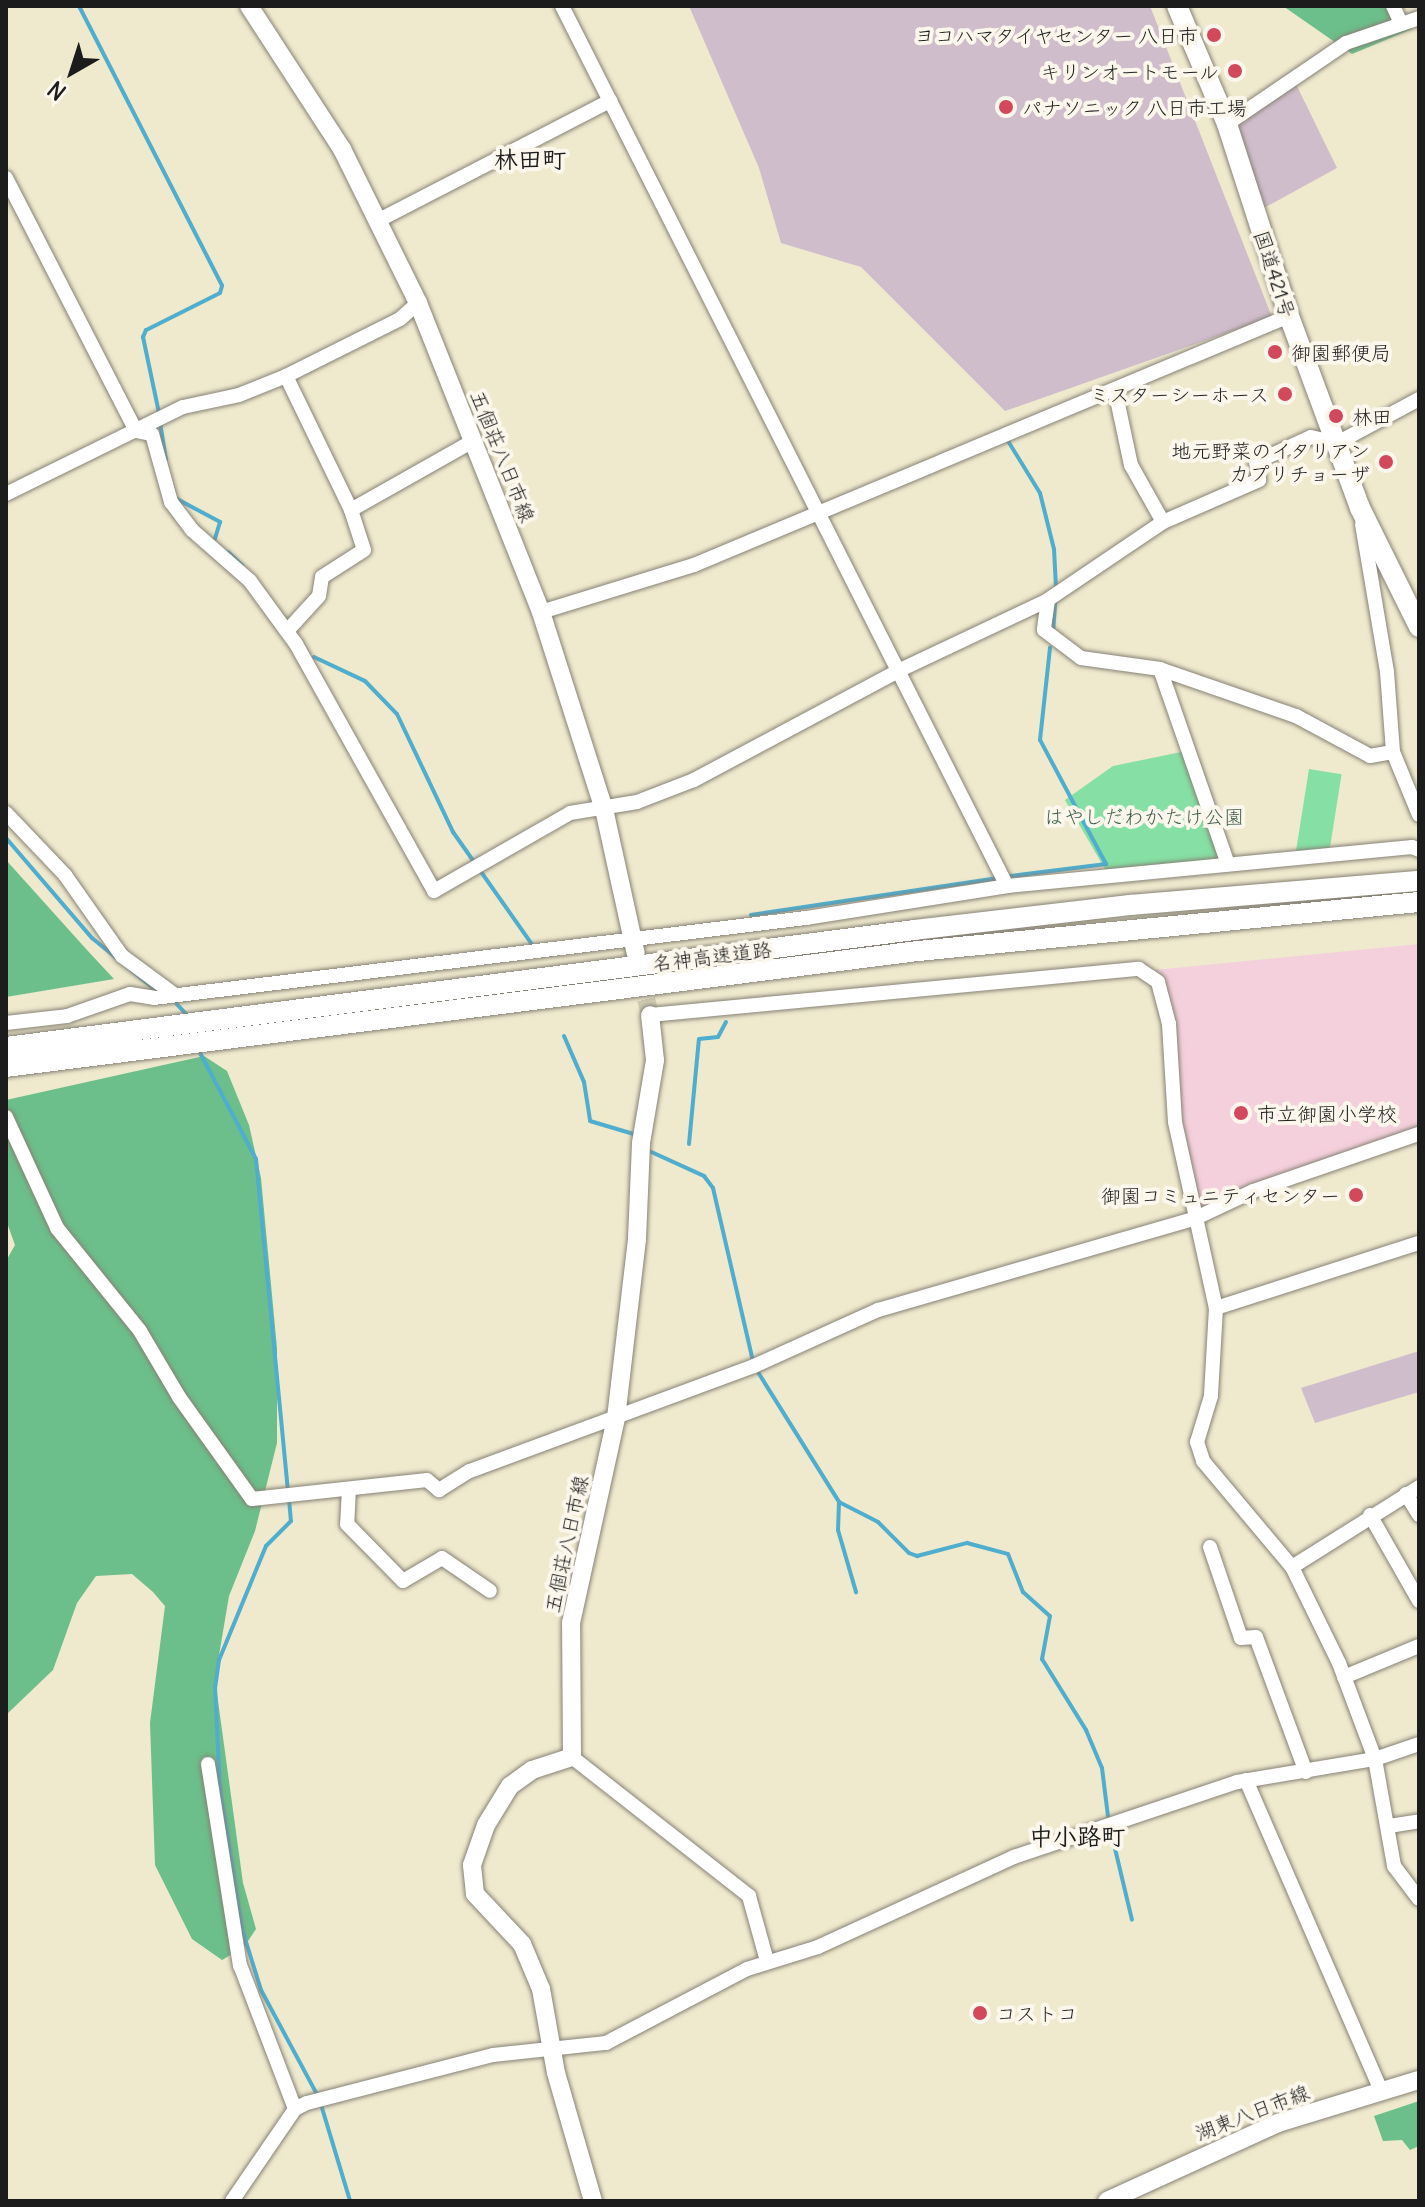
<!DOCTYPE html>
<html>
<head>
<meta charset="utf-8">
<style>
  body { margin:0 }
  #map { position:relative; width:1425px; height:2207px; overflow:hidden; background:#efe9ce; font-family:Delius,"Klee One",sans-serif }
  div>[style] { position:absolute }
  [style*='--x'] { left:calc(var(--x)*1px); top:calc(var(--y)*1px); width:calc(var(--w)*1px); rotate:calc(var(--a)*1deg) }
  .built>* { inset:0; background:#f4cfdc }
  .industrial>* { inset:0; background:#d0bdcc }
  .green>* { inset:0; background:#86dfa4; transform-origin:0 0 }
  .forest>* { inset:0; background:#6cbe8a }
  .stream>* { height:4px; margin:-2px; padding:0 2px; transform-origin:2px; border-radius:2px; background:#4fadce }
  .major-tunnel>* { height:18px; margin-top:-9px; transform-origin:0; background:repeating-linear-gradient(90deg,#cfcab3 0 18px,transparent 0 27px) }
  .roads { filter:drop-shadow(0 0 2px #868275) drop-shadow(0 0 2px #868275) }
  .minor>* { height:14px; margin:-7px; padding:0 7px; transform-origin:7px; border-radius:7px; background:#fff }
  .major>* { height:18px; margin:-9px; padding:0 9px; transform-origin:9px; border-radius:9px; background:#fff }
  .highway>* { height:20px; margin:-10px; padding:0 10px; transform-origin:10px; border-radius:10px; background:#fff }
  .dots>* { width:22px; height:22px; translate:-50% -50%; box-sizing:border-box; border:4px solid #fbf7ec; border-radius:50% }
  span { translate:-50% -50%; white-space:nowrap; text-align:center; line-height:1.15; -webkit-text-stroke:8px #fbf7ec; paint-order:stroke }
  .poi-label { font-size:20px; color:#1c1c1c }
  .right { translate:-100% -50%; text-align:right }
  .left { translate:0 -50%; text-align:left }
  .street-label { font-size:20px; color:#1c1c1c }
  .park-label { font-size:20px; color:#41604c }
  .quarter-label { font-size:24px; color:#1c1c1c; font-weight:700 }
  .frame { position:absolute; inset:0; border:8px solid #1c1c1c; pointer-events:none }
  .north { position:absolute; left:32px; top:32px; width:80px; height:80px; -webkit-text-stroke:6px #fbf7ec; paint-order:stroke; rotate:219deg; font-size:22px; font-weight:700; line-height:32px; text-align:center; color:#1c1c1c }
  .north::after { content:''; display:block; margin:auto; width:28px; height:36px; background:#1c1c1c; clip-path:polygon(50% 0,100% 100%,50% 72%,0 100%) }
</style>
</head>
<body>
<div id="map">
  <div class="built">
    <i style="clip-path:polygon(1419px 944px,1419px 1130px,1200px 1209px,1180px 1126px,1162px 983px,1155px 970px)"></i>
  </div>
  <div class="industrial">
    <i style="clip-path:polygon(689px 6px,1150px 6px,1272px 317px,1005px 411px,861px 267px,781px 243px,759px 168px)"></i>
    <i style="clip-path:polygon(1295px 82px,1337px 168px,1262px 209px,1235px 124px)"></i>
    <i style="clip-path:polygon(1419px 1351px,1419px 1392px,1315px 1423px,1301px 1388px)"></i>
  </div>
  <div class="green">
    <i style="clip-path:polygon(1186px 751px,1228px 864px,1109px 876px,1065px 800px,1113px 766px)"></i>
    <i style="left:1309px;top:769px;width:33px;height:88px;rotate:9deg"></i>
  </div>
  <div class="forest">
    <i style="clip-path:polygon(1283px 6px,1400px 6px,1412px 29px,1352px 54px)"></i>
    <i style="clip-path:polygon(6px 860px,87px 950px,114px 979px,6px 997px)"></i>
    <i style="clip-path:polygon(204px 1056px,227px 1071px,249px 1125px,261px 1178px,277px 1348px,277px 1443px,255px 1531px,229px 1596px,215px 1679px,243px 1883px,256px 1929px,244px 1947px,222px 1960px,192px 1939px,155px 1865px,150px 1723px,165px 1606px,153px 1592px,132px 1574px,96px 1576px,77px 1603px,53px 1670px,6px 1715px,6px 1261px,15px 1245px,6px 1220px,6px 1100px)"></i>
    <i style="clip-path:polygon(1419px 2101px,1419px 2146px,1410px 2150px,1402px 2140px,1383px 2141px,1374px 2116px)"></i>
  </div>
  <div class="stream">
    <i style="--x:79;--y:6;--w:314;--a:62.9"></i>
    <i style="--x:222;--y:286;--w:7;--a:106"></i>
    <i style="--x:220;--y:293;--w:83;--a:153.4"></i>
    <i style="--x:146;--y:330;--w:8;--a:113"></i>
    <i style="--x:143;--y:337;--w:78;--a:78.1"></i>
    <i style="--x:160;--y:422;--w:38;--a:81"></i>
    <i style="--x:1008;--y:441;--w:61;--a:58.4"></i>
    <i style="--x:1040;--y:493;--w:58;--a:76"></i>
    <i style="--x:1054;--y:549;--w:36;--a:87"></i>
    <i style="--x:177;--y:499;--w:49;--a:28.1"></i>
    <i style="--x:220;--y:522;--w:21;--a:107"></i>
    <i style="--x:228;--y:552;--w:19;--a:43"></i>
    <i style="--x:1053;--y:633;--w:31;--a:-86"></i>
    <i style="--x:314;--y:657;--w:56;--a:25.2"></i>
    <i style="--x:365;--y:681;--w:46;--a:45.9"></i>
    <i style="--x:397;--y:714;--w:131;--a:64.6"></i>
    <i style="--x:453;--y:832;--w:139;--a:54.9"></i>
    <i style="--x:6;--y:838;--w:132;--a:49.3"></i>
    <i style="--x:92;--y:938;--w:85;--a:39.3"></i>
    <i style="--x:1011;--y:876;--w:96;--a:-7.2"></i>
    <i style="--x:1106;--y:864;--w:140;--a:-118"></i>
    <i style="--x:1040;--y:740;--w:93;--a:-83.8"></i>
    <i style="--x:751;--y:915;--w:250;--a:-8.5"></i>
    <i style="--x:173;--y:1000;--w:22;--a:47"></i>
    <i style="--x:564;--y:1036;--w:50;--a:66.5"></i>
    <i style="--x:584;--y:1082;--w:39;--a:81"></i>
    <i style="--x:590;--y:1121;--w:49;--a:16.6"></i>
    <i style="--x:199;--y:1051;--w:122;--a:62.2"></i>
    <i style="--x:256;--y:1159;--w:333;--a:84.5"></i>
    <i style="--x:689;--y:1144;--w:105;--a:-84.6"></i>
    <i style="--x:699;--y:1039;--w:19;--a:-6"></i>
    <i style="--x:718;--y:1037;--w:17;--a:-62"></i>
    <i style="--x:647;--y:1150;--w:63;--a:24.5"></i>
    <i style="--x:704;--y:1176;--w:15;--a:53"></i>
    <i style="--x:713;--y:1188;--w:178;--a:77"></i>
    <i style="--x:756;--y:1369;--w:157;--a:58"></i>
    <i style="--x:839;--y:1502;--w:44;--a:27.1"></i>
    <i style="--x:878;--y:1522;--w:44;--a:45"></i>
    <i style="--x:909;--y:1553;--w:9;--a:21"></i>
    <i style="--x:917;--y:1556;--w:52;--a:-14.6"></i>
    <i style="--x:967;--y:1543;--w:42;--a:15"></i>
    <i style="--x:1008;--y:1554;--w:41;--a:68.5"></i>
    <i style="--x:1023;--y:1592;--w:36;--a:42"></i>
    <i style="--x:1050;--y:1616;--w:44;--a:100.5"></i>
    <i style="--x:1042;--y:1659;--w:84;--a:58.2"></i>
    <i style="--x:1086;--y:1730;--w:41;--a:67.2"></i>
    <i style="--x:1102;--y:1768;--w:48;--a:82.9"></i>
    <i style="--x:289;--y:1499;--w:22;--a:85"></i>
    <i style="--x:291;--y:1521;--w:35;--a:135"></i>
    <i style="--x:266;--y:1546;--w:123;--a:112.4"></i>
    <i style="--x:219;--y:1660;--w:27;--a:98"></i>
    <i style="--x:215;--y:1687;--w:103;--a:87.2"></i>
    <i style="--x:220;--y:1790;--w:141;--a:81"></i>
    <i style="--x:242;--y:1929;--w:64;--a:72.7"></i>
    <i style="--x:261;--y:1990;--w:123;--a:61.8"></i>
    <i style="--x:319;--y:2098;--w:108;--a:73.2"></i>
    <i style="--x:839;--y:1502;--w:28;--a:92"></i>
    <i style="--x:838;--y:1530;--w:65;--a:73.8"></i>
    <i style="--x:1112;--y:1836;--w:86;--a:76.6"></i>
  </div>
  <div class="major-tunnel">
    <i style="--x:640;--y:973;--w:43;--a:76.6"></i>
  </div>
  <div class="roads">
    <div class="minor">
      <i style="--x:562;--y:6;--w:986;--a:63.18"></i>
      <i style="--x:1393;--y:6;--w:17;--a:65"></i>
      <i style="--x:1227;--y:124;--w:144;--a:-34.2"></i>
      <i style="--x:1346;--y:43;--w:77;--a:-18.9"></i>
      <i style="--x:6;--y:178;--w:284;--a:62.8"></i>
      <i style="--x:136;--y:431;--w:16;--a:11"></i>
      <i style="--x:152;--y:434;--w:71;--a:74.4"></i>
      <i style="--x:171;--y:502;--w:35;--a:53"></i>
      <i style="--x:192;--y:530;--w:77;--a:41.3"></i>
      <i style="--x:250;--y:581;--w:78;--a:53.9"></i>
      <i style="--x:296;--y:644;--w:283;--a:60.8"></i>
      <i style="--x:434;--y:891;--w:157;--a:-29.8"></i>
      <i style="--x:570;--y:813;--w:68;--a:-9.3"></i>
      <i style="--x:637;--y:802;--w:61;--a:-21.1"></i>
      <i style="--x:694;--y:780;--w:234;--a:-28.1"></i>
      <i style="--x:900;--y:670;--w:161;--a:-25.3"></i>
      <i style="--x:1046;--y:601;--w:141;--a:-34"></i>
      <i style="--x:1163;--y:522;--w:105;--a:-23.6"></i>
      <i style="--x:1259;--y:480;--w:18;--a:-99"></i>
      <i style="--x:1256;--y:462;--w:60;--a:-24.4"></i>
      <i style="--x:1311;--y:437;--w:27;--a:13"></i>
      <i style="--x:1337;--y:443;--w:93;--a:-28.2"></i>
      <i style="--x:381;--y:219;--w:258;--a:-27.3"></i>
      <i style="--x:286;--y:376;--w:149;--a:64.1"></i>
      <i style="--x:351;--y:510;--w:42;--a:72"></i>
      <i style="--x:364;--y:550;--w:50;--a:147.3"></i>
      <i style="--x:322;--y:577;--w:19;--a:99"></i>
      <i style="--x:319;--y:596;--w:47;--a:132.4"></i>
      <i style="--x:1115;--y:390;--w:77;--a:78"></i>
      <i style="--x:1131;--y:465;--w:65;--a:60.7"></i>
      <i style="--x:6;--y:494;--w:197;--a:-26.2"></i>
      <i style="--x:183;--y:407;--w:57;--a:-12.1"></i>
      <i style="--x:239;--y:395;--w:51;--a:-22"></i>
      <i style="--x:286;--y:376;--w:127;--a:-26.6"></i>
      <i style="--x:400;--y:319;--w:24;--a:-42"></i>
      <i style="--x:351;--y:510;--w:140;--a:-29.5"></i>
      <i style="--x:1362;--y:524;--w:150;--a:80.4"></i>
      <i style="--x:1387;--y:672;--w:80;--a:85.7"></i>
      <i style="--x:1393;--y:752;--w:68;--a:67.6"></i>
      <i style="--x:1048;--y:600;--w:30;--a:98"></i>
      <i style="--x:1044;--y:630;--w:46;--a:37.1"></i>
      <i style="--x:1081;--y:658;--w:80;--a:7.9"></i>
      <i style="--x:1160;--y:669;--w:144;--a:19.1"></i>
      <i style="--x:1296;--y:716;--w:84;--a:28.4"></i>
      <i style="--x:1370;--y:756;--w:23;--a:-10"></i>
      <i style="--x:541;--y:612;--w:160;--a:-17.1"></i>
      <i style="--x:694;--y:565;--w:645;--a:-22.71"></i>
      <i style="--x:1160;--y:669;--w:207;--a:70.8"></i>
      <i style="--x:6;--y:813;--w:86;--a:46.4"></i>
      <i style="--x:65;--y:875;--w:99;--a:54.9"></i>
      <i style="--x:122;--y:956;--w:66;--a:36.3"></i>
      <i style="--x:650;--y:1015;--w:491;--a:-5.4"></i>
      <i style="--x:1139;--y:969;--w:23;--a:34"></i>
      <i style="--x:1158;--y:982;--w:43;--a:75.3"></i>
      <i style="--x:1169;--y:1024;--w:98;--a:86.5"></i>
      <i style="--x:1175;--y:1122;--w:190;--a:77.6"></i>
      <i style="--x:1216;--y:1308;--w:213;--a:-17.8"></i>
      <i style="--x:6;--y:1023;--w:61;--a:-6.5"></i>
      <i style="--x:67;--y:1016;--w:67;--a:-19.2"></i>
      <i style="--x:130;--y:994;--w:24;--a:9"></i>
      <i style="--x:154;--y:998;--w:657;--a:-7"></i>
      <i style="--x:806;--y:918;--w:204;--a:-9"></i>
      <i style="--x:1007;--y:886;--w:407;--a:-5.5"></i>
      <i style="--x:1412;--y:847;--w:8;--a:23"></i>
      <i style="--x:6;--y:1117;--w:122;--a:65.3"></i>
      <i style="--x:57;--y:1228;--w:132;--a:51.1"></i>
      <i style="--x:140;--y:1331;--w:77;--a:59.4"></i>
      <i style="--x:179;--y:1397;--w:125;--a:54.4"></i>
      <i style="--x:252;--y:1499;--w:176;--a:-6.2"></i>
      <i style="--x:427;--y:1480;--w:16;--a:40"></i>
      <i style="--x:439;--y:1490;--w:36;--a:-32"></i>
      <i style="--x:470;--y:1471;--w:303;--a:-20.3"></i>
      <i style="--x:754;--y:1366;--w:136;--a:-24.3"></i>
      <i style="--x:878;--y:1310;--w:331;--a:-16.1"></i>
      <i style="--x:1196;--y:1218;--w:63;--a:-25.3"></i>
      <i style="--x:1253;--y:1191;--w:176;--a:-19"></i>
      <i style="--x:1216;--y:1308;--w:88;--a:93.3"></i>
      <i style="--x:1211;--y:1396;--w:48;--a:106.9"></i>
      <i style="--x:1197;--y:1442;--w:20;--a:72"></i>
      <i style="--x:1203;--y:1461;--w:138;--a:50"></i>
      <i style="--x:1292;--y:1567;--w:107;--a:63.9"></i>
      <i style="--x:1339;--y:1663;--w:103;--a:69.4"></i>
      <i style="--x:1375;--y:1759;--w:109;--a:79.9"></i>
      <i style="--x:1394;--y:1866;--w:41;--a:52.9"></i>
      <i style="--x:349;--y:1489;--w:35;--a:93"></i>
      <i style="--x:347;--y:1524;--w:80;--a:45.5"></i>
      <i style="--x:403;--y:1581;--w:45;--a:-30.5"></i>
      <i style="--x:442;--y:1558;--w:58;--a:34.5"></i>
      <i style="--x:1406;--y:1494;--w:25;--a:58"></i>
      <i style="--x:1370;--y:1515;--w:99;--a:60.3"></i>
      <i style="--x:1210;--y:1547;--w:96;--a:71.2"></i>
      <i style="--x:1241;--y:1638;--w:15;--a:-4"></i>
      <i style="--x:1256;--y:1637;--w:144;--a:69.7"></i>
      <i style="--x:1292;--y:1567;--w:150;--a:-32.2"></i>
      <i style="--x:1344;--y:1677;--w:81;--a:-22.5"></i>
      <i style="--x:572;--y:1757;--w:225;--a:38.1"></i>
      <i style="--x:749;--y:1896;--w:67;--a:74.5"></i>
      <i style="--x:208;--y:1764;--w:204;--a:81"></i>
      <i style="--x:240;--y:1965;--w:154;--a:69.1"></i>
      <i style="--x:1246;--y:1780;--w:339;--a:66.5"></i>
      <i style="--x:1389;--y:1826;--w:30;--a:-9"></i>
      <i style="--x:232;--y:2201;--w:112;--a:-55.6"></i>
      <i style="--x:295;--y:2109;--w:13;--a:-27"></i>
      <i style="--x:307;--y:2103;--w:192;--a:-14.5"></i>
      <i style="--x:493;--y:2055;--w:114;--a:-6.1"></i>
      <i style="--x:606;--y:2043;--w:159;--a:-27.7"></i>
      <i style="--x:747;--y:1969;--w:74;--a:-17.2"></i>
      <i style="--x:818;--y:1947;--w:216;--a:-24.7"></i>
      <i style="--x:1014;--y:1857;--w:235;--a:-18.6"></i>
      <i style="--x:1237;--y:1782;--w:140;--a:-9.5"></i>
      <i style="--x:1375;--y:1759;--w:46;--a:-18.8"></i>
    </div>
    <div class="major">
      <i style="--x:249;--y:6;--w:171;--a:57"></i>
      <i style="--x:342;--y:149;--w:172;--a:63.7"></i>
      <i style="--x:418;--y:303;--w:333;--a:68.3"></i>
      <i style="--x:541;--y:612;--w:207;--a:72.3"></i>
      <i style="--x:604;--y:809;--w:148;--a:77.6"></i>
      <i style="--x:593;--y:2201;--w:133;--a:-106.1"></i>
      <i style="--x:556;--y:2073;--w:85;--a:-100.1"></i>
      <i style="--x:541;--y:1989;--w:49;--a:-112.9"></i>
      <i style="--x:522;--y:1944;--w:69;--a:-133.2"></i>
      <i style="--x:475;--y:1894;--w:29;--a:-96"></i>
      <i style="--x:472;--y:1865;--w:42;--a:-70.7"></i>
      <i style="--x:486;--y:1825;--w:46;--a:-58.4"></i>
      <i style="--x:510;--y:1786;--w:27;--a:-36"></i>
      <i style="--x:532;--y:1770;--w:42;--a:-18"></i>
      <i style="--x:572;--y:1757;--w:134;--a:-90.4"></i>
      <i style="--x:571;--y:1623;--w:210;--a:-77.6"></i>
      <i style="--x:616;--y:1418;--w:180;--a:-83.3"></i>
      <i style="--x:637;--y:1239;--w:96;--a:-87.6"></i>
      <i style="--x:641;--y:1143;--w:84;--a:-80.4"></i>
      <i style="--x:655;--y:1060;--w:45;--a:-96.3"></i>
      <i style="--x:1107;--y:2201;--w:188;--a:-24.5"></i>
      <i style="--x:1278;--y:2123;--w:147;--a:-17"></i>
    </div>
    <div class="highway">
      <i style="--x:1177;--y:6;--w:128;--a:67"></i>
      <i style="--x:1227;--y:124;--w:202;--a:72.1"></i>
      <i style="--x:1289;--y:316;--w:205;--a:69.7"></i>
      <i style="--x:1360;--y:508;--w:133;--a:63.6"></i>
      <i style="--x:6;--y:1047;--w:916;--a:-7.34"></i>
      <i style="--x:914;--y:930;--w:218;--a:-6.6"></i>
      <i style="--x:1131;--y:905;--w:289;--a:-4.8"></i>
      <i style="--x:6;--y:1067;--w:919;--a:-7.25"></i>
      <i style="--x:918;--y:951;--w:503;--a:-5.59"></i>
    </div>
  </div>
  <div class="dots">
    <i style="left:1214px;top:35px;background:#d1495b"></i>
    <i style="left:1235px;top:71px;background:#d1495b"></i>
    <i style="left:1006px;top:107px;background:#d1495b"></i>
    <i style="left:1275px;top:352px;background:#d1495b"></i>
    <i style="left:1285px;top:394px;background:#d1495b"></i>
    <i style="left:1336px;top:416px;background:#d1495b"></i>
    <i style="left:1386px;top:462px;background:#d1495b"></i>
    <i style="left:1241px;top:1113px;background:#d1495b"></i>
    <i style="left:1356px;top:1195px;background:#d1495b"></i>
    <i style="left:980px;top:2013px;background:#d1495b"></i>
  </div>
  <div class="poi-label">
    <span class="right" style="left:1198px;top:35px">ヨコハマタイヤセンター 八日市</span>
    <span class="right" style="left:1219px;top:71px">キリンオートモール</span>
    <span class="left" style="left:1022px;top:107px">パナソニック 八日市工場</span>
    <span class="left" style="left:1291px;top:352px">御園郵便局</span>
    <span class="right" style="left:1269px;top:394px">ミスターシーホース</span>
    <span class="left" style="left:1352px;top:416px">林田</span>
    <span class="right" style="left:1370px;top:462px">地元野菜のイタリアン<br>カプリチョーザ</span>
    <span class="left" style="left:1257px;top:1113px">市立御園小学校</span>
    <span class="right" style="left:1340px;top:1195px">御園コミュニティセンター</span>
    <span class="left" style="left:996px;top:2013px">コストコ</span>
  </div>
  <div class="street-label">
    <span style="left:1275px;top:274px;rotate:72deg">国道421号</span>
    <span style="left:503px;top:456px;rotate:68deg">五個荘八日市線</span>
    <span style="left:712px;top:956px;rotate:-7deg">名神高速道路</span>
    <span style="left:566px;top:1544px;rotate:-78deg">五個荘八日市線</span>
    <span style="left:1252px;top:2112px;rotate:-21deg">湖東八日市線</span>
  </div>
  <div class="park-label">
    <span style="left:1144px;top:816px">はやしだわかたけ公園</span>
  </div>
  <div class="quarter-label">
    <span style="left:530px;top:160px">林田町</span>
    <span style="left:1077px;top:1837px">中小路町</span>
  </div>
  <div class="frame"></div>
  <div class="north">N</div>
</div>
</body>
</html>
